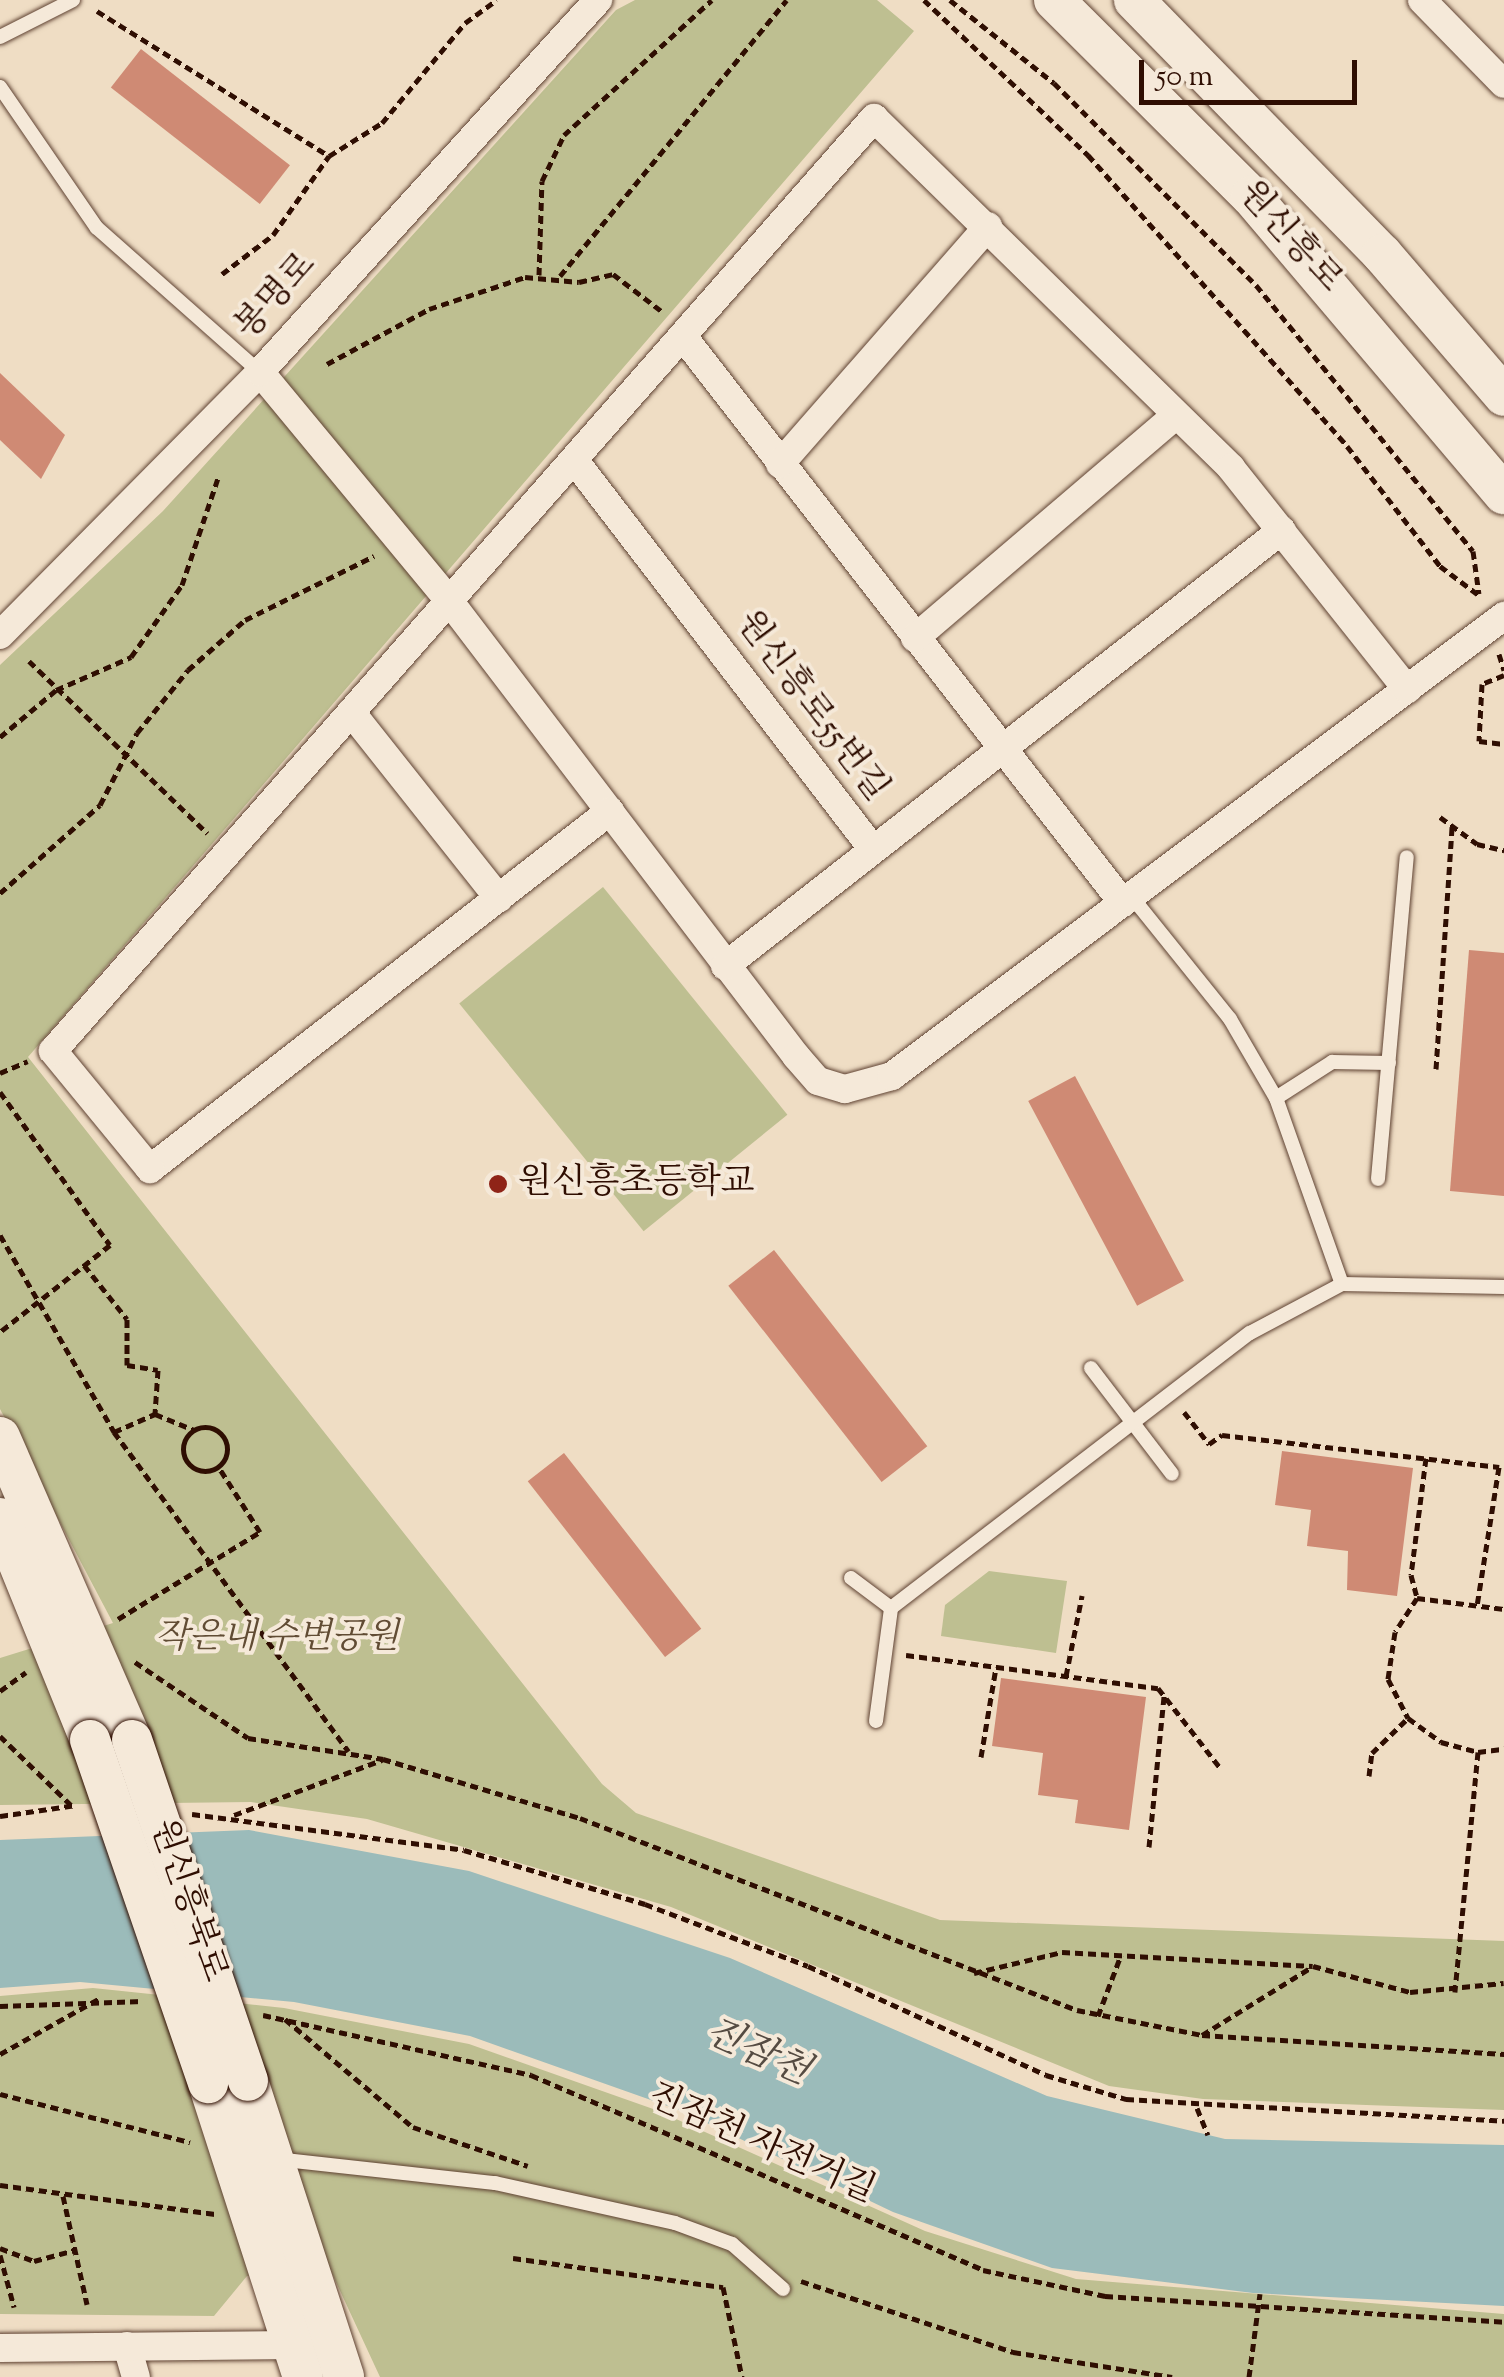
<!DOCTYPE html>
<html>
<head>
<meta charset="utf-8">
<style>
  body { margin:0 }
  #map { position:relative; width:1504px; height:2377px; overflow:hidden; background:#efddc4; font-family:"Sorts Mill Goudy","Noto Serif KR",serif }
  div>[style] { position:absolute }
  [style*='--x'] { left:calc(var(--x)*1px); top:calc(var(--y)*1px); width:calc(var(--w)*1px); rotate:calc(var(--a)*1deg) }
  .green>* { inset:0; background:#bebf91; transform-origin:0 0 }
  .water>* { inset:0; background:#9bbbba }
  .building>* { inset:0; background:#cf8a74; transform-origin:0 0 }
  .path>* { height:5px; margin-top:-2.5px; transform-origin:0; background:repeating-linear-gradient(90deg,#2f0e02 0 8px,transparent 0 13px) }
  .path>.ring { margin:-2.5px; padding:0; box-sizing:content-box; background:none; border:5px solid #2f0e02; border-radius:50% }
  .roads { filter:drop-shadow(0 0 2px #5f4232) drop-shadow(0 0 2px #5f4232) }
  .lane>* { height:14px; margin:-7px; padding:0 7px; transform-origin:7px; border-radius:7px; background:#f5e9d9 }
  .street>* { height:28px; margin:-14px; padding:0 14px; transform-origin:14px; border-radius:14px; background:#f5e9d9 }
  .secondary>* { height:40px; margin:-20px; padding:0 20px; transform-origin:20px; border-radius:20px; background:#f5e9d9 }
  .bridges { filter:drop-shadow(0 0 2px #2f0e02) drop-shadow(0 0 2px #2f0e02) }
  .secondary-bridge>* { height:40px; margin:-20px; padding:0 20px; transform-origin:20px; border-radius:20px; background:#f5e9d9 }
  .dots>* { width:28px; height:28px; translate:-50% -50%; box-sizing:border-box; border:5px solid #f5e9d9; border-radius:50% }
  span { translate:-50% -50%; white-space:nowrap; text-align:center; line-height:1.15; -webkit-text-stroke:8px #f5e9d9; paint-order:stroke }
  .street-label { font-size:35px; color:#2f0e02 }
  .poi-label { font-size:35px; color:#2f0e02 }
  .left { translate:0 -50%; text-align:left }
  .park-label { font-size:35px; color:#614c34; font-style:italic }
  .water-label { font-size:38px; color:#554b42; font-style:italic }
  .scale { position:absolute; left:1139px; top:60px; width:218px; height:45px; box-sizing:border-box; border:5px solid #2f0e02; border-top:0; padding-left:12px; font-size:30px; line-height:35px; white-space:nowrap; color:#2f0e02; -webkit-text-stroke:8px #f5e9d9; paint-order:stroke }
</style>
</head>
<body>
<div id="map">
  <div class="green">
    <i style="clip-path:polygon(635px 0,877px 0,914px 31px,28px 1057px,602px 1784px,636px 1813px,940px 1920px,1504px 1941px,1504px 2110px,1203px 2099px,1109px 2086px,671px 1907px,367px 1819px,251px 1802px,0 1805px,0 1658px,113px 1623px,0 1409px,0 665px,163px 511px,616px 10px)"></i>
    <i style="left:603px;top:887px;width:293px;height:185px;rotate:51deg"></i>
    <i style="clip-path:polygon(989px 1571px,1067px 1581px,1056px 1653px,941px 1636px,945px 1605px)"></i>
    <i style="clip-path:polygon(93px 1988px,284px 2008px,469px 2044px,656px 2110px,925px 2231px,1076px 2279px,1504px 2314px,1504px 2377px,380px 2377px,329px 2267px,247px 2276px,214px 2316px,0 2314px,0 1996px)"></i>
  </div>
  <div class="water">
    <i style="clip-path:polygon(249px 1830px,469px 1871px,730px 1958px,1047px 2096px,1225px 2139px,1504px 2145px,1504px 2306px,1253px 2293px,1052px 2268px,893px 2212px,682px 2111px,470px 2036px,294px 2002px,80px 1982px,0 1988px,0 1840px)"></i>
  </div>
  <div class="building">
    <i style="left:141px;top:49px;width:189px;height:49px;rotate:38deg"></i>
    <i style="clip-path:polygon(0 373px,65px 435px,41px 479px,0 440px)"></i>
    <i style="clip-path:polygon(1469px 950px,1504px 953px,1504px 1196px,1450px 1191px)"></i>
    <i style="left:1075px;top:1076px;width:232px;height:53px;rotate:62deg"></i>
    <i style="left:774px;top:1250px;width:249px;height:58px;rotate:52deg"></i>
    <i style="clip-path:polygon(1282px 1451px,1413px 1468px,1397px 1596px,1347px 1590px,1348px 1551px,1307px 1546px,1311px 1510px,1275px 1505px)"></i>
    <i style="left:564px;top:1453px;width:223px;height:46px;rotate:52deg"></i>
    <i style="clip-path:polygon(1001px 1678px,1146px 1697px,1129px 1830px,1075px 1823px,1078px 1800px,1038px 1795px,1043px 1753px,992px 1746px)"></i>
  </div>
  <div class="path">
    <i style="--x:924;--y:0;--w:226;--a:43.4"></i>
    <i style="--x:1088;--y:155;--w:390;--a:48.3"></i>
    <i style="--x:1347;--y:446;--w:152;--a:52.2"></i>
    <i style="--x:1440;--y:566;--w:50;--a:36.9"></i>
    <i style="--x:950;--y:0;--w:133;--a:38.6"></i>
    <i style="--x:1054;--y:83;--w:286;--a:45"></i>
    <i style="--x:1256;--y:285;--w:343;--a:50.8"></i>
    <i style="--x:1473;--y:551;--w:43;--a:82.1"></i>
    <i style="--x:97;--y:11;--w:274;--a:32"></i>
    <i style="--x:222;--y:274;--w:64;--a:-37.4"></i>
    <i style="--x:273;--y:235;--w:97;--a:-54.7"></i>
    <i style="--x:329;--y:156;--w:62;--a:-31.9"></i>
    <i style="--x:382;--y:123;--w:130;--a:-50.3"></i>
    <i style="--x:465;--y:23;--w:39;--a:-36"></i>
    <i style="--x:539;--y:275;--w:94;--a:-88.2"></i>
    <i style="--x:542;--y:181;--w:51;--a:-64.4"></i>
    <i style="--x:564;--y:135;--w:200;--a:-42.4"></i>
    <i style="--x:560;--y:276;--w:357;--a:-50.6"></i>
    <i style="--x:327;--y:364;--w:116;--a:-28.3"></i>
    <i style="--x:429;--y:309;--w:101;--a:-18.4"></i>
    <i style="--x:525;--y:277;--w:54;--a:5.3"></i>
    <i style="--x:579;--y:282;--w:35;--a:-13"></i>
    <i style="--x:613;--y:274;--w:64;--a:37.4"></i>
    <i style="--x:1499;--y:654;--w:17;--a:73"></i>
    <i style="--x:29;--y:661;--w:248;--a:44"></i>
    <i style="--x:1504;--y:675;--w:24;--a:158"></i>
    <i style="--x:1482;--y:684;--w:57;--a:93"></i>
    <i style="--x:1479;--y:741;--w:25;--a:7"></i>
    <i style="--x:0;--y:737;--w:73;--a:-40"></i>
    <i style="--x:56;--y:690;--w:82;--a:-23.7"></i>
    <i style="--x:131;--y:657;--w:88;--a:-54.7"></i>
    <i style="--x:182;--y:585;--w:116;--a:-71.4"></i>
    <i style="--x:1440;--y:817;--w:46;--a:36.1"></i>
    <i style="--x:1477;--y:844;--w:28;--a:13"></i>
    <i style="--x:0;--y:893;--w:133;--a:-41.3"></i>
    <i style="--x:100;--y:805;--w:81;--a:-62.8"></i>
    <i style="--x:137;--y:733;--w:81;--a:-51"></i>
    <i style="--x:188;--y:670;--w:76;--a:-41.3"></i>
    <i style="--x:245;--y:620;--w:144;--a:-26.4"></i>
    <i style="--x:1436;--y:1069;--w:244;--a:-86.2"></i>
    <i style="--x:0;--y:1073;--w:30;--a:-23"></i>
    <i style="--x:0;--y:1092;--w:188;--a:54.3"></i>
    <i style="--x:110;--y:1245;--w:140;--a:141.7"></i>
    <i style="--x:0;--y:1235;--w:228;--a:59.9"></i>
    <i style="--x:114;--y:1432;--w:396;--a:53.7"></i>
    <i style="--x:84;--y:1265;--w:69;--a:51.5"></i>
    <i style="--x:127;--y:1319;--w:46;--a:90"></i>
    <i style="--x:127;--y:1365;--w:31;--a:9"></i>
    <i style="--x:158;--y:1370;--w:44;--a:93.9"></i>
    <i style="--x:155;--y:1414;--w:42;--a:22.3"></i>
    <i style="--x:1184;--y:1412;--w:41;--a:52"></i>
    <i style="--x:1209;--y:1444;--w:16;--a:-35"></i>
    <i style="--x:1222;--y:1435;--w:279;--a:6.6"></i>
    <i style="--x:1499;--y:1467;--w:141;--a:99"></i>
    <i class="ring" style="left:183px;top:1427px;width:39px;height:39px"></i>
    <i style="--x:114;--y:1432;--w:45;--a:-23.7"></i>
    <i style="--x:1426;--y:1458;--w:118;--a:97.3"></i>
    <i style="--x:1411;--y:1575;--w:24;--a:75"></i>
    <i style="--x:1417;--y:1598;--w:40;--a:122.9"></i>
    <i style="--x:1395;--y:1632;--w:48;--a:98.5"></i>
    <i style="--x:1388;--y:1679;--w:44;--a:62.9"></i>
    <i style="--x:1408;--y:1718;--w:41;--a:36"></i>
    <i style="--x:1441;--y:1742;--w:38;--a:15"></i>
    <i style="--x:1478;--y:1752;--w:241;--a:95.5"></i>
    <i style="--x:1417;--y:1598;--w:88;--a:7.2"></i>
    <i style="--x:118;--y:1619;--w:167;--a:-31.5"></i>
    <i style="--x:260;--y:1532;--w:78;--a:-122.5"></i>
    <i style="--x:906;--y:1655;--w:254;--a:7.5"></i>
    <i style="--x:1158;--y:1688;--w:103;--a:52.1"></i>
    <i style="--x:135;--y:1662;--w:136;--a:33.9"></i>
    <i style="--x:248;--y:1738;--w:137;--a:8.8"></i>
    <i style="--x:383;--y:1759;--w:206;--a:16.7"></i>
    <i style="--x:580;--y:1818;--w:533;--a:21.12"></i>
    <i style="--x:1077;--y:2010;--w:127;--a:11.3"></i>
    <i style="--x:1202;--y:2035;--w:303;--a:3.6"></i>
    <i style="--x:1066;--y:1676;--w:82;--a:-78.7"></i>
    <i style="--x:0;--y:1691;--w:32;--a:-36"></i>
    <i style="--x:0;--y:1736;--w:99;--a:44.2"></i>
    <i style="--x:1478;--y:1752;--w:26;--a:-7"></i>
    <i style="--x:981;--y:1757;--w:91;--a:-80.5"></i>
    <i style="--x:1369;--y:1776;--w:23;--a:-83"></i>
    <i style="--x:1372;--y:1753;--w:50;--a:-44.2"></i>
    <i style="--x:192;--y:1814;--w:274;--a:7.5"></i>
    <i style="--x:464;--y:1850;--w:189;--a:16.6"></i>
    <i style="--x:645;--y:1904;--w:174;--a:20.8"></i>
    <i style="--x:808;--y:1966;--w:262;--a:24.6"></i>
    <i style="--x:1046;--y:2075;--w:84;--a:16.7"></i>
    <i style="--x:1126;--y:2099;--w:379;--a:3.3"></i>
    <i style="--x:234;--y:1815;--w:158;--a:-20.4"></i>
    <i style="--x:0;--y:1816;--w:77;--a:-8.2"></i>
    <i style="--x:1149;--y:1847;--w:152;--a:-84.3"></i>
    <i style="--x:974;--y:1973;--w:90;--a:-13.4"></i>
    <i style="--x:1062;--y:1952;--w:251;--a:3.2"></i>
    <i style="--x:1313;--y:1966;--w:100;--a:15"></i>
    <i style="--x:1410;--y:1992;--w:94;--a:-5.5"></i>
    <i style="--x:0;--y:2006;--w:143;--a:-2"></i>
    <i style="--x:263;--y:2015;--w:275;--a:12.6"></i>
    <i style="--x:531;--y:2075;--w:492;--a:23.3"></i>
    <i style="--x:983;--y:2270;--w:125;--a:12"></i>
    <i style="--x:1105;--y:2296;--w:400;--a:3.7"></i>
    <i style="--x:1098;--y:2016;--w:65;--a:-69.3"></i>
    <i style="--x:285;--y:2019;--w:167;--a:40.2"></i>
    <i style="--x:413;--y:2127;--w:121;--a:18.7"></i>
    <i style="--x:1202;--y:2035;--w:127;--a:-31.8"></i>
    <i style="--x:0;--y:2054;--w:115;--a:-29.2"></i>
    <i style="--x:0;--y:2094;--w:196;--a:14.2"></i>
    <i style="--x:1197;--y:2108;--w:29;--a:68"></i>
    <i style="--x:0;--y:2185;--w:217;--a:7.7"></i>
    <i style="--x:63;--y:2196;--w:111;--a:77.5"></i>
    <i style="--x:0;--y:2248;--w:36;--a:21"></i>
    <i style="--x:34;--y:2261;--w:42;--a:-15"></i>
    <i style="--x:0;--y:2255;--w:54;--a:74.9"></i>
    <i style="--x:513;--y:2258;--w:212;--a:7.9"></i>
    <i style="--x:723;--y:2287;--w:92;--a:78.1"></i>
    <i style="--x:801;--y:2281;--w:224;--a:18.5"></i>
    <i style="--x:1013;--y:2352;--w:161;--a:8.9"></i>
    <i style="--x:1249;--y:2377;--w:84;--a:-82.5"></i>
  </div>
  <div class="roads">
    <div class="lane">
      <i style="--x:0;--y:37;--w:82;--a:-26.9"></i>
      <i style="--x:0;--y:87;--w:171;--a:55.5"></i>
      <i style="--x:97;--y:228;--w:217;--a:41.5"></i>
      <i style="--x:1132;--y:897;--w:156;--a:51.2"></i>
      <i style="--x:1230;--y:1019;--w:91;--a:59.8"></i>
      <i style="--x:1276;--y:1098;--w:197;--a:70.5"></i>
      <i style="--x:1276;--y:1098;--w:67;--a:-32.7"></i>
      <i style="--x:1332;--y:1062;--w:57;--a:1"></i>
      <i style="--x:1378;--y:1179;--w:323;--a:-84.9"></i>
      <i style="--x:1091;--y:1368;--w:133;--a:52.6"></i>
      <i style="--x:851;--y:1578;--w:50;--a:36.9"></i>
      <i style="--x:876;--y:1721;--w:114;--a:-82.4"></i>
      <i style="--x:891;--y:1608;--w:452;--a:-37.5"></i>
      <i style="--x:1250;--y:1333;--w:104;--a:-28"></i>
      <i style="--x:1342;--y:1284;--w:162;--a:1.1"></i>
      <i style="--x:276;--y:2159;--w:220;--a:6.3"></i>
      <i style="--x:495;--y:2183;--w:184;--a:12.5"></i>
      <i style="--x:675;--y:2223;--w:61;--a:20.2"></i>
      <i style="--x:732;--y:2244;--w:68;--a:41.4"></i>
    </div>
    <div class="street">
      <i style="--x:1422;--y:0;--w:117;--a:45.7"></i>
      <i style="--x:685;--y:339;--w:714;--a:52.17"></i>
      <i style="--x:260;--y:372;--w:293;--a:50.4"></i>
      <i style="--x:447;--y:598;--w:576;--a:52.69"></i>
      <i style="--x:796;--y:1056;--w:33;--a:49"></i>
      <i style="--x:818;--y:1081;--w:28;--a:17"></i>
      <i style="--x:845;--y:1089;--w:49;--a:-15.5"></i>
      <i style="--x:892;--y:1076;--w:766;--a:-36.93"></i>
      <i style="--x:575;--y:461;--w:490;--a:52.5"></i>
      <i style="--x:780;--y:464;--w:316;--a:-48.8"></i>
      <i style="--x:0;--y:635;--w:370;--a:-45.3"></i>
      <i style="--x:260;--y:372;--w:503;--a:-47.74"></i>
      <i style="--x:915;--y:638;--w:337;--a:-40.5"></i>
      <i style="--x:351;--y:712;--w:238;--a:51.6"></i>
      <i style="--x:610;--y:811;--w:583;--a:142.11"></i>
      <i style="--x:150;--y:1169;--w:153;--a:-129.4"></i>
      <i style="--x:53;--y:1051;--w:1243;--a:-48.65"></i>
      <i style="--x:874;--y:118;--w:500;--a:44.4"></i>
      <i style="--x:1231;--y:468;--w:283;--a:51.5"></i>
      <i style="--x:725;--y:966;--w:707;--a:-38.05"></i>
      <i style="--x:127;--y:2346;--w:32;--a:74"></i>
      <i style="--x:0;--y:2348;--w:293;--a:-0.6"></i>
    </div>
    <div class="secondary">
      <i style="--x:1054;--y:0;--w:278;--a:44.9"></i>
      <i style="--x:1251;--y:196;--w:391;--a:49.7"></i>
      <i style="--x:1134;--y:0;--w:355;--a:45.7"></i>
      <i style="--x:1382;--y:254;--w:187;--a:49.3"></i>
      <i style="--x:0;--y:1437;--w:331;--a:66.5"></i>
      <i style="--x:0;--y:1518;--w:240;--a:67.9"></i>
      <i style="--x:248;--y:2081;--w:311;--a:72"></i>
      <i style="--x:208;--y:2083;--w:309;--a:72.1"></i>
    </div>
  </div>
  <div class="bridges">
    <div class="secondary-bridge">
      <i style="--x:90;--y:1740;--w:363;--a:71"></i>
      <i style="--x:132;--y:1740;--w:360;--a:71.2"></i>
    </div>
  </div>
  <div class="dots">
    <i style="left:498px;top:1184px;background:#8f2418"></i>
  </div>
  <div class="street-label">
    <span style="left:1289px;top:238px;rotate:48deg">원신흥로</span>
    <span style="left:277px;top:297px;rotate:-48deg">봉명로</span>
    <span style="left:811px;top:707px;rotate:53deg">원신흥로55번길</span>
    <span style="left:187px;top:1901px;rotate:71deg">원신흥북로</span>
    <span style="left:761px;top:2145px;rotate:24deg">진잠천 자전거길</span>
  </div>
  <div class="poi-label">
    <span class="left" style="left:518px;top:1184px">원신흥초등학교</span>
  </div>
  <div class="park-label">
    <span style="left:277px;top:1639px">작은내 수변공원</span>
  </div>
  <div class="water-label">
    <span style="left:756px;top:2054px;rotate:24deg">진잠천</span>
  </div>
  <div class="scale">50 m</div>
</div>
</body>
</html>
